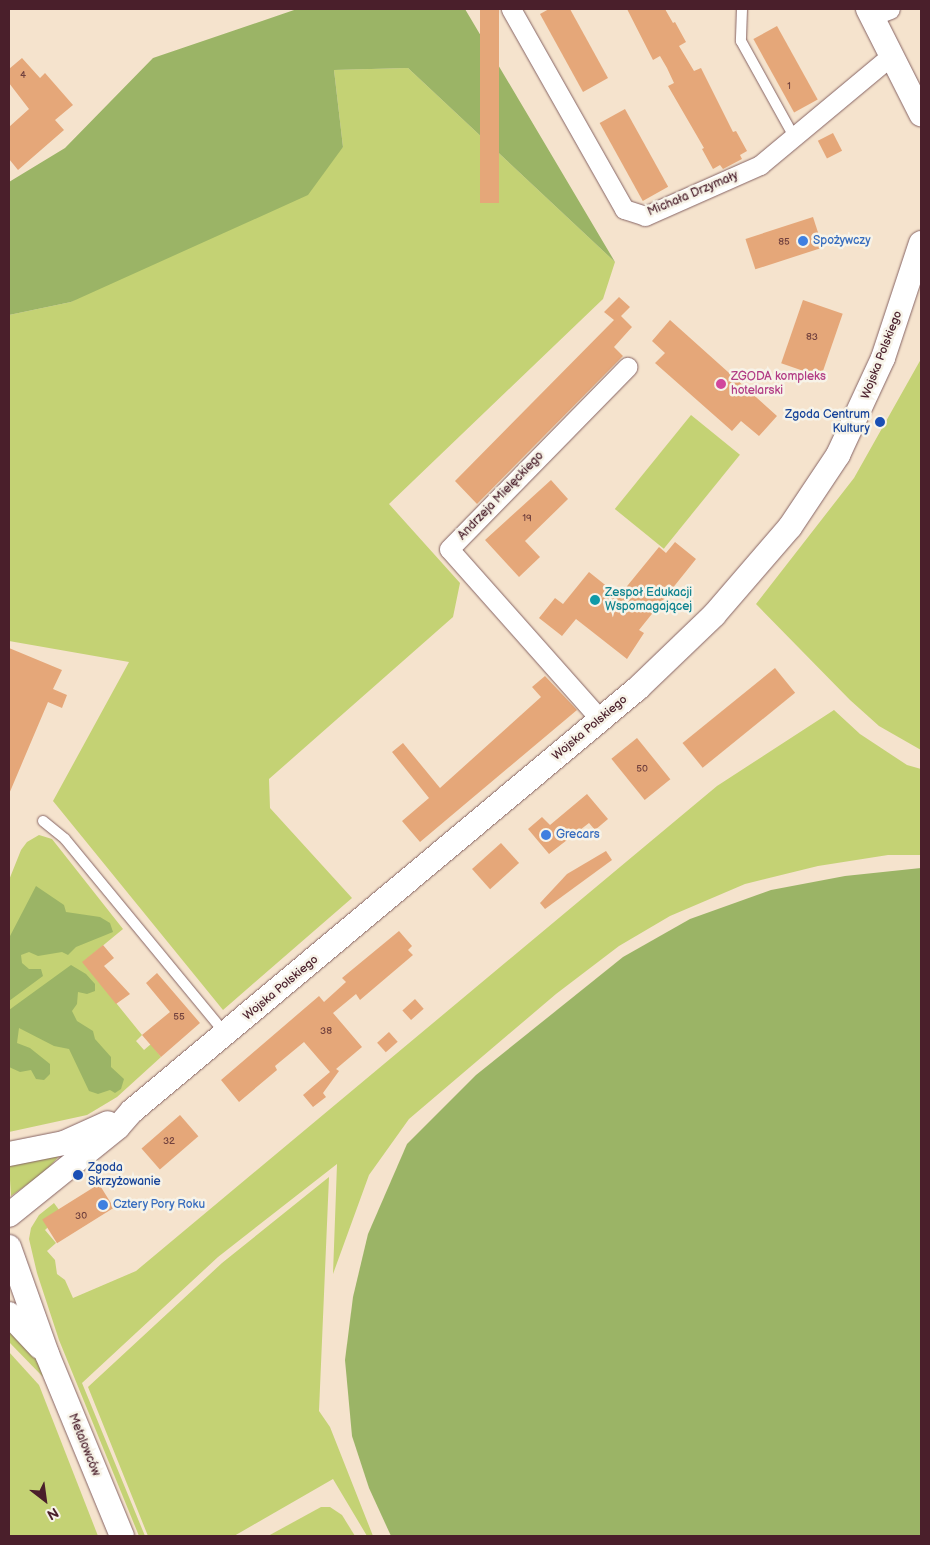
<!DOCTYPE html>
<html>
<head>
<meta charset="utf-8">
<style>
  body { margin:0 }
  #map { position:relative; width:930px; height:1545px; overflow:hidden; background:#f5e3cd; font-family:"Balsamiq Sans",sans-serif }
  div>[style] { position:absolute }
  [style*='--x'] { left:calc(var(--x)*1px); top:calc(var(--y)*1px); width:calc(var(--w)*1px); rotate:calc(var(--a)*1deg) }
  .green>* { inset:0; background:#c4d274; transform-origin:0 0 }
  .forest>* { inset:0; background:#9bb466 }
  .building>* { inset:0; background:#e5a779; transform-origin:0 0 }
  .roads { filter:drop-shadow(0 0 1px #866464) drop-shadow(0 0 1px #866464) }
  .service>* { height:10px; margin:-5px; padding:0 5px; transform-origin:5px; border-radius:5px; background:#fff }
  .minor>* { height:19px; margin:-9.5px; padding:0 9.5px; transform-origin:9.5px; border-radius:9.5px; background:#fff }
  .tertiary>* { height:24px; margin:-12px; padding:0 12px; transform-origin:12px; border-radius:12px; background:#fff }
  .dots>* { width:14px; height:14px; translate:-50% -50%; box-sizing:border-box; border:2px solid #f7f3e8; border-radius:50% }
  span { translate:-50% -50%; white-space:nowrap; text-align:center; line-height:1.15; -webkit-text-stroke:5px #f7f3e8; paint-order:stroke }
  .number-label { font-size:10px; color:#71413e }
  .number-label span { -webkit-text-stroke-width:0 }
  .street-label { font-size:12px; color:#4a1f2b }
  .shop-label { font-size:12px; color:#366cbe }
  .left { translate:0 -50%; text-align:left }
  .hotel-label { font-size:12px; color:#b23c85 }
  .transit-label { font-size:12px; color:#164399 }
  .right { translate:-100% -50%; text-align:right }
  .culture-label { font-size:12px; color:#0d838f }
  .frame { position:absolute; inset:0; border:10px solid #4a1f2b; pointer-events:none }
  .north { position:absolute; left:20px; top:1475px; width:50px; height:50px; -webkit-text-stroke:4px #f7f3e8; paint-order:stroke; rotate:150deg; font-size:14px; font-weight:700; line-height:20px; text-align:center; color:#4a1f2b }
  .north::after { content:''; display:block; margin:auto; width:18px; height:22px; background:#4a1f2b; clip-path:polygon(50% 0,100% 100%,50% 72%,0 100%) }
</style>
</head>
<body>
<div id="map">
  <div class="green">
    <i style="clip-path:polygon(408px 68px,615px 262px,603px 299px,389px 504px,460px 583px,453px 617px,269px 779px,270px 808px,352px 898px,223px 1010px,53px 801px,129px 662px,9px 641px,9px 315px,71px 302px,343px 147px,334px 70px)"></i>
    <i style="clip-path:polygon(921px 359px,921px 750px,879px 726px,850px 700px,756px 604px,854px 478px)"></i>
    <i style="left:691px;top:415px;width:63px;height:121px;rotate:39deg"></i>
    <i style="clip-path:polygon(834px 710px,860px 734px,907px 765px,921px 769px,921px 855px,888px 855px,818px 866px,745px 884px,670px 916px,619px 946px,556px 994px,409px 1119px,369px 1175px,333px 1274px,337px 1164px,218px 1257px,82px 1383px,145px 1536px,139px 1536px,59px 1340px,37px 1273px,29px 1239px,31px 1228px,39px 1215px,54px 1203px,62px 1214px,45px 1230px,56px 1243px,47px 1251px,55px 1260px,57px 1274px,65px 1280px,73px 1298px,136px 1271px,717px 786px)"></i>
    <i style="clip-path:polygon(39px 835px,52px 839px,123px 929px,83px 962px,142px 1035px,136px 1041px,144px 1050px,151px 1044px,161px 1057px,117px 1097px,87px 1115px,9px 1132px,9px 880px,21px 850px,27px 842px)"></i>
    <i style="clip-path:polygon(59px 1156px,46px 1171px,11px 1196px,9px 1164px)"></i>
    <i style="clip-path:polygon(329px 1177px,319px 1411px,330px 1427px,373px 1536px,367px 1536px,333px 1479px,234px 1536px,148px 1536px,88px 1387px,222px 1263px)"></i>
    <i style="clip-path:polygon(9px 1327px,38px 1360px,43px 1377px,9px 1342px)"></i>
    <i style="clip-path:polygon(9px 1352px,39px 1385px,98px 1536px,9px 1536px)"></i>
    <i style="clip-path:polygon(321px 1507px,330px 1507px,342px 1515px,355px 1536px,268px 1536px)"></i>
  </div>
  <div class="forest">
    <i style="clip-path:polygon(297px 9px,465px 9px,615px 262px,408px 68px,334px 70px,343px 147px,308px 195px,71px 302px,9px 315px,9px 182px,65px 148px,153px 58px)"></i>
    <i style="clip-path:polygon(921px 868px,921px 1536px,391px 1536px,369px 1488px,352px 1436px,345px 1360px,353px 1297px,368px 1234px,407px 1144px,476px 1075px,623px 957px,690px 919px,771px 890px,845px 876px)"></i>
    <i style="clip-path:polygon(36px 886px,64px 905px,66px 912px,100px 917px,110px 923px,113px 932px,76px 947px,68px 955px,62px 952px,38px 956px,29px 952px,21px 955px,22px 963px,29px 969px,41px 969px,43px 976px,9px 1001px,9px 938px)"></i>
    <i style="clip-path:polygon(71px 965px,86px 974px,95px 984px,95px 991px,87px 994px,78px 992px,77px 1004px,72px 1011px,77px 1021px,93px 1031px,95px 1039px,111px 1057px,111px 1067px,124px 1079px,121px 1089px,115px 1093px,110px 1090px,98px 1094px,89px 1091px,69px 1049px,54px 1046px,19px 1028px,17px 1043px,30px 1048px,50px 1064px,50px 1074px,44px 1080px,36px 1079px,31px 1070px,20px 1072px,9px 1067px,9px 1010px)"></i>
  </div>
  <div class="building">
    <i style="left:480px;top:9px;width:19px;height:194px"></i>
    <i style="clip-path:polygon(549px 9px,570px 9px,608px 78px,583px 92px,540px 14px)"></i>
    <i style="clip-path:polygon(627px 9px,665px 9px,673px 23px,675px 22px,686px 42px,679px 46px,694px 71px,701px 68px,733px 132px,736px 131px,747px 151px,740px 155px,742px 159px,723px 169px,720px 165px,713px 169px,702px 149px,704px 148px,668px 86px,674px 83px,667px 68px,660px 56px,653px 60px)"></i>
    <i style="left:777px;top:26px;width:84px;height:27px;rotate:61deg"></i>
    <i style="clip-path:polygon(22px 58px,40px 78px,45px 73px,73px 105px,55px 120px,64px 130px,18px 170px,9px 159px,9px 127px,29px 109px,9px 83px,9px 69px)"></i>
    <i style="left:625px;top:109px;width:89px;height:29px;rotate:61deg"></i>
    <i style="left:833px;top:133px;width:20px;height:17px;rotate:63deg"></i>
    <i style="left:813px;top:217px;width:32px;height:71px;rotate:72deg"></i>
    <i style="clip-path:polygon(619px 297px,630px 307px,621px 316px,632px 327px,614px 347px,623px 356px,477px 504px,455px 481px,614px 320px,604px 312px)"></i>
    <i style="left:803px;top:300px;width:42px;height:67px;rotate:19deg"></i>
    <i style="clip-path:polygon(670px 320px,777px 416px,759px 436px,741px 421px,732px 431px,655px 363px,665px 353px,652px 341px)"></i>
    <i style="clip-path:polygon(551px 480px,568px 499px,525px 541px,540px 557px,519px 577px,485px 540px)"></i>
    <i style="clip-path:polygon(675px 542px,696px 559px,639px 630px,644px 633px,627px 659px,576px 619px,562px 636px,539px 618px,555px 598px,563px 604px,589px 572px,619px 596px,659px 547px,666px 553px)"></i>
    <i style="clip-path:polygon(9px 648px,62px 670px,53px 689px,67px 695px,62px 708px,48px 702px,9px 794px)"></i>
    <i style="left:775px;top:668px;width:32px;height:119px;rotate:51deg"></i>
    <i style="clip-path:polygon(545px 676px,577px 710px,420px 842px,402px 821px,429px 798px,392px 752px,403px 743px,440px 788px,541px 697px,532px 687px)"></i>
    <i style="left:637px;top:738px;width:53px;height:33px;rotate:51deg"></i>
    <i style="clip-path:polygon(587px 794px,608px 819px,595px 830px,589px 823px,549px 854px,528px 829px,542px 817px,550px 825px)"></i>
    <i style="left:501px;top:843px;width:27px;height:39px;rotate:48deg"></i>
    <i style="clip-path:polygon(606px 851px,612px 860px,545px 909px,540px 903px,567px 874px)"></i>
    <i style="clip-path:polygon(399px 931px,412px 946px,408px 950px,413px 955px,360px 1000px,356px 994px,333px 1013px,362px 1047px,336px 1069px,339px 1071px,323px 1093px,326px 1097px,313px 1107px,303px 1095px,330px 1072px,304px 1042px,275px 1066px,277px 1070px,239px 1102px,221px 1080px,319px 996px,324px 1002px,346px 982px,342px 978px)"></i>
    <i style="clip-path:polygon(103px 945px,114px 958px,104px 966px,130px 994px,116px 1004px,82px 962px)"></i>
    <i style="clip-path:polygon(157px 973px,200px 1023px,161px 1057px,142px 1035px,170px 1012px,146px 983px)"></i>
    <i style="left:415px;top:999px;width:13px;height:17px;rotate:48deg"></i>
    <i style="left:389px;top:1032px;width:13px;height:16px;rotate:48deg"></i>
    <i style="left:180px;top:1115px;width:28px;height:51px;rotate:49deg"></i>
    <i style="left:99px;top:1184px;width:28px;height:67px;rotate:58deg"></i>
  </div>
  <div class="roads">
    <div class="service">
      <i style="--x:742;--y:9;--w:32;--a:92"></i>
      <i style="--x:741;--y:41;--w:107;--a:61"></i>
      <i style="--x:43;--y:821;--w:28;--a:39"></i>
      <i style="--x:65;--y:839;--w:253;--a:50.5"></i>
    </div>
    <div class="minor">
      <i style="--x:511;--y:9;--w:230;--a:60.5"></i>
      <i style="--x:624;--y:209;--w:22;--a:18"></i>
      <i style="--x:645;--y:216;--w:126;--a:-23.9"></i>
      <i style="--x:760;--y:165;--w:172;--a:-39.8"></i>
      <i style="--x:872;--y:16;--w:19;--a:-21"></i>
      <i style="--x:600;--y:719;--w:227;--a:-131.6"></i>
      <i style="--x:449;--y:549;--w:255;--a:-45.6"></i>
    </div>
    <div class="tertiary">
      <i style="--x:868;--y:9;--w:118;--a:63.2"></i>
      <i style="--x:9;--y:1154;--w:56;--a:-11.3"></i>
      <i style="--x:64;--y:1143;--w:48;--a:-24.4"></i>
      <i style="--x:9;--y:1215;--w:140;--a:-38.9"></i>
      <i style="--x:118;--y:1127;--w:21;--a:-49"></i>
      <i style="--x:132;--y:1111;--w:660;--a:-39.89"></i>
      <i style="--x:638;--y:688;--w:105;--a:-43.8"></i>
      <i style="--x:714;--y:615;--w:116;--a:-49.2"></i>
      <i style="--x:790;--y:527;--w:87;--a:-56.3"></i>
      <i style="--x:838;--y:455;--w:107;--a:-65.1"></i>
      <i style="--x:883;--y:358;--w:121;--a:-71.7"></i>
      <i style="--x:9;--y:1247;--w:114;--a:70.4"></i>
      <i style="--x:47;--y:1354;--w:197;--a:67.6"></i>
      <i style="--x:9;--y:1314;--w:45;--a:46.8"></i>
    </div>
  </div>
  <div class="dots">
    <i style="left:803px;top:241px;background:#3f7fe0"></i>
    <i style="left:721px;top:384px;background:#d1479c"></i>
    <i style="left:880px;top:422px;background:#1a4fb4"></i>
    <i style="left:595px;top:600px;background:#0f9aa8"></i>
    <i style="left:546px;top:835px;background:#3f7fe0"></i>
    <i style="left:78px;top:1175px;background:#1a4fb4"></i>
    <i style="left:103px;top:1205px;background:#3f7fe0"></i>
  </div>
  <div class="number-label">
    <span style="left:23px;top:76px">4</span>
    <span style="left:789px;top:87px">1</span>
    <span style="left:784px;top:243px">85</span>
    <span style="left:812px;top:338px">83</span>
    <span style="left:527px;top:519px">19</span>
    <span style="left:642px;top:770px">50</span>
    <span style="left:179px;top:1018px">55</span>
    <span style="left:326px;top:1032px">38</span>
    <span style="left:169px;top:1142px">32</span>
    <span style="left:81px;top:1217px">30</span>
  </div>
  <div class="street-label">
    <span style="left:693px;top:194px;rotate:-23deg">Michała Drzymały</span>
    <span style="left:882px;top:355px;rotate:-69deg">Wojska Polskiego</span>
    <span style="left:501px;top:496px;rotate:-46deg">Andrzeja Mielęckiego</span>
    <span style="left:590px;top:728px;rotate:-40deg">Wojska Polskiego</span>
    <span style="left:281px;top:988px;rotate:-40deg">Wojska Polskiego</span>
    <span style="left:84px;top:1445px;rotate:68deg">Metalowców</span>
  </div>
  <div class="shop-label">
    <span class="left" style="left:813px;top:241px">Spożywczy</span>
    <span class="left" style="left:556px;top:835px">Grecars</span>
    <span class="left" style="left:113px;top:1205px">Cztery Pory Roku</span>
  </div>
  <div class="hotel-label">
    <span class="left" style="left:731px;top:384px">ZGODA kompleks<br>hotelarski</span>
  </div>
  <div class="transit-label">
    <span class="right" style="left:870px;top:422px">Zgoda Centrum<br>Kultury</span>
    <span class="left" style="left:88px;top:1175px">Zgoda<br>Skrzyżowanie</span>
  </div>
  <div class="culture-label">
    <span class="left" style="left:605px;top:600px">Zespoł Edukacji<br>Wspomagającej</span>
  </div>
  <div class="frame"></div>
  <div class="north">N</div>
</div>
</body>
</html>
